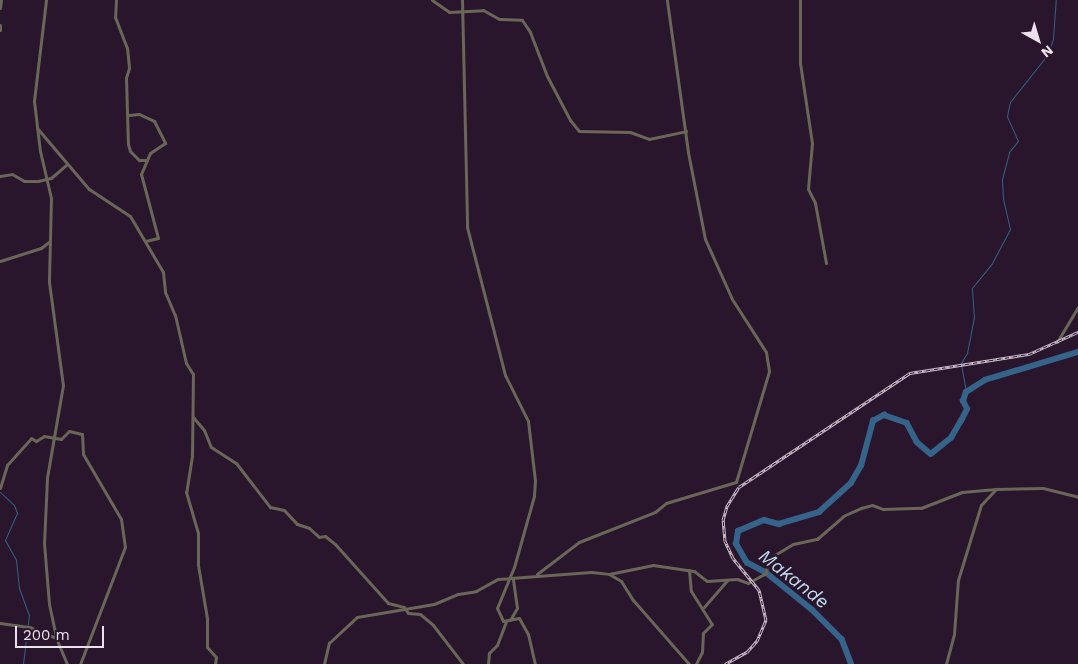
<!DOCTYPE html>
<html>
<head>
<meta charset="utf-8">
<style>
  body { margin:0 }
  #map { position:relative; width:1078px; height:664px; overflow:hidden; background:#29162c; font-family:"Work Sans",sans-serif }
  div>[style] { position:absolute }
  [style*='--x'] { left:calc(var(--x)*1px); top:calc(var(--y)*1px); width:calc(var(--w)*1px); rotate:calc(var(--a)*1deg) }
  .stream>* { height:1px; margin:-0.5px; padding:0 0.5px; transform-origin:0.5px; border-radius:0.5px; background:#35638a }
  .river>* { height:5.5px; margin:-2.75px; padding:0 2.75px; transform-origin:2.75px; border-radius:2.75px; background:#35638a }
  .minor>* { height:3px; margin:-1.5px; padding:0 1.5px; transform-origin:1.5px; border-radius:1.5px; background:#6a6658 }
  .rail>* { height:3px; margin-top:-1.5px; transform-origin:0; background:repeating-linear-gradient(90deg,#29162c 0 4px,#cec0cf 0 8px); box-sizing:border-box; border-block:1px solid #cec0cf }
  span { translate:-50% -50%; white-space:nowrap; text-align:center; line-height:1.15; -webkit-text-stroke:5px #29162c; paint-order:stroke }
  .water-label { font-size:19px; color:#c1dcf4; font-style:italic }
  .north { position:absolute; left:1013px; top:15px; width:50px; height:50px; -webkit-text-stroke:4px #29162c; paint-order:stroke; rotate:141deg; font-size:14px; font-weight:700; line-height:20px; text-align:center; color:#ede0ee }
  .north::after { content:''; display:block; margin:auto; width:18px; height:22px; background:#ede0ee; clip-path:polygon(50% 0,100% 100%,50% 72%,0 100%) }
  .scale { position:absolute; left:15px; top:626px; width:89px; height:22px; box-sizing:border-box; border:2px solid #ede0ee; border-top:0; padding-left:6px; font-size:15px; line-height:18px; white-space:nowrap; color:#ede0ee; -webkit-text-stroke:4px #29162c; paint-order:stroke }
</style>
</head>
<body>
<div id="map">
  <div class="stream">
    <i style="--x:966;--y:392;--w:29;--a:-100"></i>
    <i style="--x:961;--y:363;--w:12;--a:-59"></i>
    <i style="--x:967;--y:353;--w:36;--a:-79"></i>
    <i style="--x:974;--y:318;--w:30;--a:-94"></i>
    <i style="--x:972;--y:288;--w:32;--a:-51"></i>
    <i style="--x:992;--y:263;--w:38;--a:-62"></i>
    <i style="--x:1010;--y:229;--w:32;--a:-103"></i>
    <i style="--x:1003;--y:198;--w:19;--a:-93"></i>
    <i style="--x:1002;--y:179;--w:28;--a:-75"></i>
    <i style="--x:1009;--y:152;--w:14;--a:-51"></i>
    <i style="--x:1018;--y:141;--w:27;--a:-114"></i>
    <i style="--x:1007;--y:116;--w:14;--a:-78"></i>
    <i style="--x:1010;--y:102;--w:61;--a:-51.6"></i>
    <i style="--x:1048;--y:54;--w:16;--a:-72"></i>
    <i style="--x:1053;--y:39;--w:39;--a:-86"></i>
    <i style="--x:0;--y:492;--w:19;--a:43"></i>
    <i style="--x:14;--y:505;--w:9;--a:69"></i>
    <i style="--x:17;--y:513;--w:30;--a:114"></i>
    <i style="--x:5;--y:540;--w:23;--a:61"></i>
    <i style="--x:16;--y:560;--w:28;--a:84"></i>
    <i style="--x:19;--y:588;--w:29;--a:70"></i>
    <i style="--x:29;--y:615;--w:49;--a:97"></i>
  </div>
  <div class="river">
    <i style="--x:851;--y:664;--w:26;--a:-111"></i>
    <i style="--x:842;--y:640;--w:42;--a:-135"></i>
    <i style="--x:812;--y:610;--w:59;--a:-141.2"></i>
    <i style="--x:766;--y:573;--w:21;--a:-152"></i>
    <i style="--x:747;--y:563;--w:22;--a:-120"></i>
    <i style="--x:736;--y:544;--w:13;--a:-81"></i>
    <i style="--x:738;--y:531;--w:28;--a:-23"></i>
    <i style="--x:764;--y:520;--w:16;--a:15"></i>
    <i style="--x:779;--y:524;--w:42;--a:-16.7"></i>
    <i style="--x:819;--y:512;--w:43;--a:-42.2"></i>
    <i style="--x:851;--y:483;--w:20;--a:-60"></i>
    <i style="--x:861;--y:466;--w:47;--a:-75.1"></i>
    <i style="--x:873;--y:421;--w:13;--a:-29"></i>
    <i style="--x:884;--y:415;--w:24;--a:19"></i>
    <i style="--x:907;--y:423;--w:21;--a:62"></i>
    <i style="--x:917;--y:442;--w:18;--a:41"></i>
    <i style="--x:931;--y:454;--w:26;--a:-39"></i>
    <i style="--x:951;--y:438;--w:20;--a:-60"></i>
    <i style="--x:961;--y:421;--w:13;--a:-63"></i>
    <i style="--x:967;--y:409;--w:9;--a:-117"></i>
    <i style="--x:963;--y:401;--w:9;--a:-72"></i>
    <i style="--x:966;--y:392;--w:22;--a:-32"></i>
    <i style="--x:985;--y:380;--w:97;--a:-16.8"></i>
  </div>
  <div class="minor">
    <i style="--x:46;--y:0;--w:102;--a:96.8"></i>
    <i style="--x:34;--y:101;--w:50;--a:83.2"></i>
    <i style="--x:40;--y:151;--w:48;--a:76.8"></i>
    <i style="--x:51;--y:198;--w:84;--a:91.4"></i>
    <i style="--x:49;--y:282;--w:104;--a:82.3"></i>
    <i style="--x:63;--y:385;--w:94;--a:99.8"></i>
    <i style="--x:47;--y:478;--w:65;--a:92.6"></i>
    <i style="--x:44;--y:543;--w:61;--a:85.3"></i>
    <i style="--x:49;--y:604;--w:35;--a:78"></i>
    <i style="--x:56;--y:638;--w:28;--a:67"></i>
    <i style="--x:116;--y:0;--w:17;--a:93"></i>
    <i style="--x:115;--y:17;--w:33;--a:69"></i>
    <i style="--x:127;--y:48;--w:20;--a:84"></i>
    <i style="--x:129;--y:68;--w:10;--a:107"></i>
    <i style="--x:126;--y:78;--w:66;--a:88.3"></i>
    <i style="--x:128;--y:144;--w:7;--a:74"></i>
    <i style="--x:130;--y:151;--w:13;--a:45"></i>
    <i style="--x:139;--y:160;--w:8;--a:0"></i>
    <i style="--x:432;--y:0;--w:21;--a:35"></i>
    <i style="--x:449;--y:12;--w:34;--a:-3"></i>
    <i style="--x:483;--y:10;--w:18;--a:29"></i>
    <i style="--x:499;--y:19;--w:23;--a:2"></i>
    <i style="--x:522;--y:20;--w:14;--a:56"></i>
    <i style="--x:530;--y:32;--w:47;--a:68.9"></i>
    <i style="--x:547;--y:76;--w:50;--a:62.4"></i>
    <i style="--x:570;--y:120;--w:14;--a:51"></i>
    <i style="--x:579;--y:131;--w:51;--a:1.1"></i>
    <i style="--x:630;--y:132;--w:20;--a:20"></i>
    <i style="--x:649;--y:139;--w:38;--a:-12"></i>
    <i style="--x:462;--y:0;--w:227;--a:88.7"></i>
    <i style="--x:467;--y:227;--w:153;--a:75.6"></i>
    <i style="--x:505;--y:375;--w:51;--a:63.4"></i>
    <i style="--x:528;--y:421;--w:60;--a:83.3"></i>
    <i style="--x:535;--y:481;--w:15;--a:94"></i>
    <i style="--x:534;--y:496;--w:74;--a:105.7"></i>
    <i style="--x:514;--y:567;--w:44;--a:112.5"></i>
    <i style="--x:497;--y:608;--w:14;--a:65"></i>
    <i style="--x:503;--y:621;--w:16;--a:-11"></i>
    <i style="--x:519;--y:618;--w:18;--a:61"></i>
    <i style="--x:528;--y:634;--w:31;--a:77"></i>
    <i style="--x:800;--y:0;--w:63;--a:90"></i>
    <i style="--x:800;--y:63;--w:81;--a:81.5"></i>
    <i style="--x:812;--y:143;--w:46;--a:95"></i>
    <i style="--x:808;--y:189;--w:16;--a:63"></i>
    <i style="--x:815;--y:203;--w:61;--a:79.6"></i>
    <i style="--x:0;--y:8;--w:8;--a:-83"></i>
    <i style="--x:0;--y:25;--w:5;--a:90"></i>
    <i style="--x:129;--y:115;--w:10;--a:-6"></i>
    <i style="--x:139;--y:114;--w:17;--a:25"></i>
    <i style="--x:154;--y:121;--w:25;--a:63"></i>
    <i style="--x:165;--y:143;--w:18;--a:146"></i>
    <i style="--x:150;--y:153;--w:23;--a:113"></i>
    <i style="--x:141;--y:174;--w:66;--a:75.1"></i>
    <i style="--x:158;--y:238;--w:13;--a:167"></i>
    <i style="--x:37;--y:128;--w:80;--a:49.6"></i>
    <i style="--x:89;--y:189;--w:49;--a:33.4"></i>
    <i style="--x:130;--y:216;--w:65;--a:59.5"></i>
    <i style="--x:163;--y:272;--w:20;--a:84"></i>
    <i style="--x:165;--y:292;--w:25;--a:67"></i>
    <i style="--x:175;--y:315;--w:49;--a:77.1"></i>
    <i style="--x:186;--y:363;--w:13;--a:58"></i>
    <i style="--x:193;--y:374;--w:82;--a:90.7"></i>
    <i style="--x:192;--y:456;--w:36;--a:99"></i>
    <i style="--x:186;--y:492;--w:43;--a:73.7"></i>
    <i style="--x:198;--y:533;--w:32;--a:90"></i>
    <i style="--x:198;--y:565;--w:54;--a:80.4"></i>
    <i style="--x:207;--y:618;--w:29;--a:90"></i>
    <i style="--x:207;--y:647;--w:13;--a:48"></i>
    <i style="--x:216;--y:657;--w:7;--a:98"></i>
    <i style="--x:0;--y:176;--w:12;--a:-9"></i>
    <i style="--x:12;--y:174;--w:14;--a:30"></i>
    <i style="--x:24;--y:181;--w:14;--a:0"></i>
    <i style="--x:38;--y:181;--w:13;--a:-13"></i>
    <i style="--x:51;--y:178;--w:20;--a:-41"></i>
    <i style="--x:0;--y:261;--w:43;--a:-17.6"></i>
    <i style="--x:41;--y:248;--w:11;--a:-38"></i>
    <i style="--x:1057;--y:342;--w:41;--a:-59"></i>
    <i style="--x:193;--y:417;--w:17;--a:50"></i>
    <i style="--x:204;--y:430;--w:18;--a:68"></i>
    <i style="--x:211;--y:447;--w:30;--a:33"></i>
    <i style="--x:236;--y:463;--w:56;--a:52.3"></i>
    <i style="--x:270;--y:507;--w:14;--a:12"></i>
    <i style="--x:284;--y:510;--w:19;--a:47"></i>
    <i style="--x:297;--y:524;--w:13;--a:18"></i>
    <i style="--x:309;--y:528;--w:13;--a:42"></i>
    <i style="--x:319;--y:537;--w:6;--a:-9"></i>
    <i style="--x:325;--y:536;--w:13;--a:39"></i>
    <i style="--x:335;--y:544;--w:79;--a:48.1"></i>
    <i style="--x:388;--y:603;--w:16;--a:14"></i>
    <i style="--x:404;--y:607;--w:7;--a:56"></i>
    <i style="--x:408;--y:613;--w:12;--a:5"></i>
    <i style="--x:420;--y:614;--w:17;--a:40"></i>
    <i style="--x:433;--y:625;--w:49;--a:52.4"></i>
    <i style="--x:0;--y:488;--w:24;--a:-73"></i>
    <i style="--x:7;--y:465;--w:36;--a:-48"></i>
    <i style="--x:31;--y:438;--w:6;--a:31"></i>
    <i style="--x:36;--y:441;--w:9;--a:-32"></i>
    <i style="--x:44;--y:436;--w:17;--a:10"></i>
    <i style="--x:61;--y:439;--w:11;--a:-45"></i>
    <i style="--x:69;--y:431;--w:13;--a:13"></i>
    <i style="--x:82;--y:434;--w:20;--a:87"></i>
    <i style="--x:83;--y:454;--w:75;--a:59.7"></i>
    <i style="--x:121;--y:519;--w:28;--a:82"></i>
    <i style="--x:125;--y:547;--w:125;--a:111"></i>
    <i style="--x:689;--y:570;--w:21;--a:85"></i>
    <i style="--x:691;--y:591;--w:39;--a:58"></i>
    <i style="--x:712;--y:624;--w:13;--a:135"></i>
    <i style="--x:703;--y:633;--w:19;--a:93"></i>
    <i style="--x:702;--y:652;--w:13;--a:117"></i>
    <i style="--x:537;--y:574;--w:53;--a:-37.3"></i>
    <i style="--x:579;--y:542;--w:82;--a:-21.5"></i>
    <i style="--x:655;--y:512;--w:14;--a:-39"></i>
    <i style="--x:666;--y:503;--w:73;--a:-16.7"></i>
    <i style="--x:736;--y:482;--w:116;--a:-73.4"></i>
    <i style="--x:769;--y:371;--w:19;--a:-99"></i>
    <i style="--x:766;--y:352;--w:63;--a:-122.7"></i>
    <i style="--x:732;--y:299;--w:66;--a:-114.2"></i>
    <i style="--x:705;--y:239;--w:89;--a:-101.1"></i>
    <i style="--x:688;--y:152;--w:153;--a:-97.9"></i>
    <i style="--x:609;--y:574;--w:45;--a:-11.6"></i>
    <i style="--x:653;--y:565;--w:41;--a:8.3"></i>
    <i style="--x:694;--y:571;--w:16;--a:38"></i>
    <i style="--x:707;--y:581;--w:30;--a:-4"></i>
    <i style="--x:737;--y:579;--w:12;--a:20"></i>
    <i style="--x:748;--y:583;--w:21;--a:-29"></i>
    <i style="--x:766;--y:573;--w:14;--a:-82"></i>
    <i style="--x:768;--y:559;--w:29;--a:-31"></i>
    <i style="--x:793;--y:544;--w:25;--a:-12"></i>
    <i style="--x:817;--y:539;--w:35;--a:-41"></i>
    <i style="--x:843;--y:516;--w:20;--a:-24"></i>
    <i style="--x:861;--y:508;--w:11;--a:-15"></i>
    <i style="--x:872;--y:505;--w:12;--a:20"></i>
    <i style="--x:883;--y:509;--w:38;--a:-2"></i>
    <i style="--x:921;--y:508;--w:44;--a:-21.3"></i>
    <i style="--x:962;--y:492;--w:34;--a:-5"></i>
    <i style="--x:704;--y:607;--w:35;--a:-49"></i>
    <i style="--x:510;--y:620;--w:14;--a:-60"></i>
    <i style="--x:517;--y:608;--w:30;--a:-98"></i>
    <i style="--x:0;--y:623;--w:29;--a:8"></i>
    <i style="--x:29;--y:627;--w:29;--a:22"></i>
    <i style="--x:324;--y:664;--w:22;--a:-77"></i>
    <i style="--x:329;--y:643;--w:38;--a:-43"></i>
    <i style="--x:357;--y:617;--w:78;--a:-9.6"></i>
    <i style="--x:434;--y:604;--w:26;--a:-23"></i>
    <i style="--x:458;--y:594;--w:18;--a:-9"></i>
    <i style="--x:476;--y:591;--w:25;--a:-29"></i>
    <i style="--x:498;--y:579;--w:93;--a:-4.3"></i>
    <i style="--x:591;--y:572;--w:18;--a:6"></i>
    <i style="--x:609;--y:574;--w:14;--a:30"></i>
    <i style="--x:621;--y:581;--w:22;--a:58"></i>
    <i style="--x:633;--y:600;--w:85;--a:48.8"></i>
    <i style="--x:488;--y:664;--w:11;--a:-85"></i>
    <i style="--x:489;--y:653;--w:11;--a:-45"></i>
    <i style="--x:497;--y:645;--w:25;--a:-69"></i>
    <i style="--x:946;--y:664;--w:31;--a:-75"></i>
    <i style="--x:954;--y:634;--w:54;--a:-85.8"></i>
    <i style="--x:958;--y:580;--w:78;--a:-73"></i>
    <i style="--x:981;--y:505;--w:22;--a:-47"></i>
    <i style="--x:996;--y:489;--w:47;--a:-1.2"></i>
    <i style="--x:1043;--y:488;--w:36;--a:14"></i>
  </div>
  <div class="rail">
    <i style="--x:725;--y:664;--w:25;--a:-29"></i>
    <i style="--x:747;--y:652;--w:15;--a:-48"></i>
    <i style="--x:757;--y:641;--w:23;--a:-67"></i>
    <i style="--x:766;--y:620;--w:31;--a:-103"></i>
    <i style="--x:759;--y:590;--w:41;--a:-129.1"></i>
    <i style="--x:733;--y:558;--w:19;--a:-115"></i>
    <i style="--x:725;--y:541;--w:21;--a:-95"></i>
    <i style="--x:723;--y:520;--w:15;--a:-74"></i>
    <i style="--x:727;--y:506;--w:22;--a:-58"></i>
    <i style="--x:739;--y:487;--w:206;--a:-33.7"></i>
    <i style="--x:910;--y:373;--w:121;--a:-9.1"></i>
    <i style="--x:1029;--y:354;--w:54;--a:-24.2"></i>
  </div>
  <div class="water-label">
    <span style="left:794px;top:579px;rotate:38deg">Makande</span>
  </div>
  <div class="north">N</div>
  <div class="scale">200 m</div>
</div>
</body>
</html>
